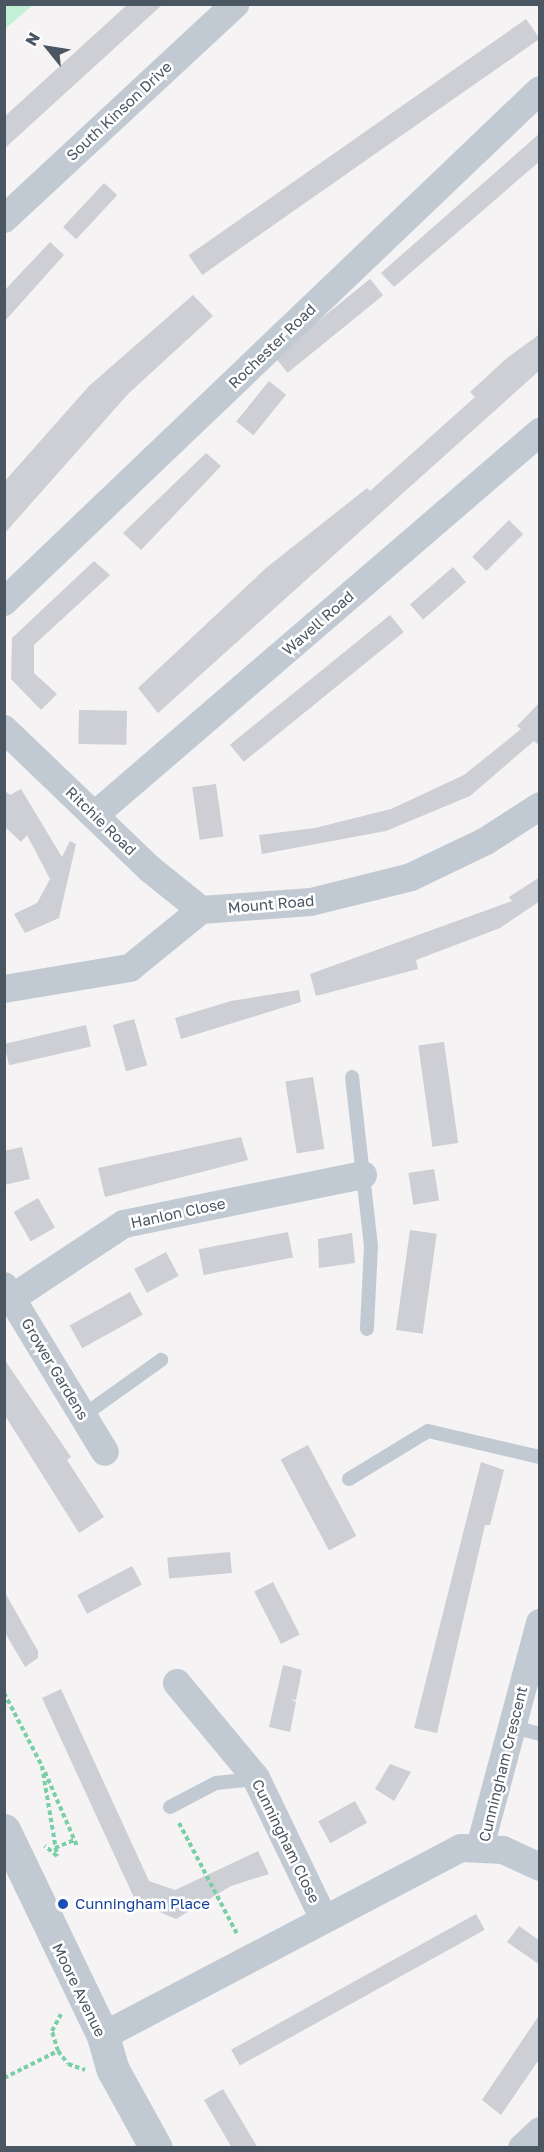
<!DOCTYPE html>
<html>
<head>
<meta charset="utf-8">
<style>
  body { margin:0 }
  #map { position:relative; width:544px; height:2152px; overflow:hidden; background:#f5f3f3; font-family:"Golos Text",sans-serif }
  div>[style] { position:absolute }
  [style*='--x'] { left:calc(var(--x)*1px); top:calc(var(--y)*1px); width:calc(var(--w)*1px); rotate:calc(var(--a)*1deg) }
  .green>* { inset:0; background:#c3f1d5 }
  .building>* { inset:0; background:#cdcfd5; transform-origin:0 0 }
  .path>* { height:4px; margin-top:-2px; transform-origin:0; background:repeating-linear-gradient(90deg,#7ad0a6 0 4.5px,transparent 0 7.5px) }
  .service>* { height:14px; margin:-7px; padding:0 7px; transform-origin:7px; border-radius:7px; background:#c1cad2 }
  .minor>* { height:28px; margin:-14px; padding:0 14px; transform-origin:14px; border-radius:14px; background:#c1cad2 }
  .tertiary>* { height:33px; margin:-16.5px; padding:0 16.5px; transform-origin:16.5px; border-radius:16.5px; background:#c1cad2 }
  .dots>* { width:16px; height:16px; translate:-50% -50%; box-sizing:border-box; border:3px solid #fff; border-radius:50% }
  span { translate:-50% -50%; white-space:nowrap; text-align:center; line-height:1.15; -webkit-text-stroke:5px #fff; paint-order:stroke }
  .street-label { font-size:15px; color:#4a5661 }
  .transit-label { font-size:15px; color:#164399 }
  .left { translate:0 -50%; text-align:left }
  .frame { position:absolute; inset:0; border:6px solid #4a5661; pointer-events:none }
  .north { position:absolute; left:18px; top:18px; width:60px; height:60px; -webkit-text-stroke:4px #fff; paint-order:stroke; rotate:300deg; font-size:16px; font-weight:700; line-height:24px; text-align:center; color:#4a5661 }
  .north::after { content:''; display:block; margin:auto; width:21px; height:27px; background:#4a5661; clip-path:polygon(50% 0,100% 100%,50% 72%,0 100%) }
</style>
</head>
<body>
<div id="map">
  <div class="green">
    <i style="clip-path:polygon(5px 4px,33px 4px,33px 5px,5px 29px)"></i>
  </div>
  <div class="building">
    <i style="clip-path:polygon(128px 4px,163px 4px,4px 149px,4px 117px)"></i>
    <i style="left:526px;top:19px;width:24px;height:412px;rotate:55deg"></i>
    <i style="clip-path:polygon(540px 133px,540px 161px,394px 287px,381px 273px)"></i>
    <i style="left:104px;top:183px;width:18px;height:60px;rotate:43deg"></i>
    <i style="clip-path:polygon(50px 242px,64px 255px,4px 322px,4px 291px)"></i>
    <i style="left:370px;top:279px;width:21px;height:123px;rotate:51deg"></i>
    <i style="clip-path:polygon(193px 295px,213px 316px,128px 394px,4px 534px,4px 482px,89px 386px)"></i>
    <i style="clip-path:polygon(540px 334px,540px 370px,158px 713px,138px 688px,266px 568px,367px 488px,370px 491px,475px 397px,470px 392px,507px 358px)"></i>
    <i style="left:269px;top:381px;width:22px;height:52px;rotate:39deg"></i>
    <i style="clip-path:polygon(206px 453px,221px 466px,141px 550px,123px 533px)"></i>
    <i style="left:509px;top:520px;width:20px;height:52px;rotate:45deg"></i>
    <i style="clip-path:polygon(94px 561px,110px 575px,34px 645px,34px 673px,57px 694px,41px 710px,11px 679px,12px 638px)"></i>
    <i style="left:453px;top:567px;width:20px;height:57px;rotate:49deg"></i>
    <i style="left:390px;top:615px;width:22px;height:206px;rotate:51deg"></i>
    <i style="clip-path:polygon(540px 702px,540px 746px,534px 741px,470px 796px,386px 831px,262px 854px,259px 835px,315px 828px,391px 809px,464px 775px,521px 729px,517px 726px)"></i>
    <i style="left:79px;top:710px;width:48px;height:34px;rotate:1deg"></i>
    <i style="left:216px;top:784px;width:53px;height:24px;rotate:82deg"></i>
    <i style="clip-path:polygon(21px 789px,62px 857px,70px 841px,76px 844px,59px 918px,25px 933px,14px 914px,37px 903px,50px 879px,27px 835px,21px 842px,4px 826px,4px 790px,10px 795px)"></i>
    <i style="clip-path:polygon(540px 877px,540px 901px,500px 928px,416px 960px,418px 969px,316px 996px,310px 974px,512px 901px,509px 897px)"></i>
    <i style="clip-path:polygon(299px 990px,301px 1002px,181px 1039px,175px 1018px,231px 1001px)"></i>
    <i style="left:134px;top:1019px;width:48px;height:22px;rotate:74deg"></i>
    <i style="left:86px;top:1025px;width:22px;height:84px;rotate:77deg"></i>
    <i style="left:444px;top:1042px;width:102px;height:26px;rotate:82deg"></i>
    <i style="left:313px;top:1077px;width:73px;height:28px;rotate:81deg"></i>
    <i style="clip-path:polygon(241px 1137px,248px 1160px,105px 1197px,98px 1168px)"></i>
    <i style="clip-path:polygon(22px 1147px,30px 1179px,4px 1185px,4px 1151px)"></i>
    <i style="left:434px;top:1169px;width:32px;height:26px;rotate:81deg"></i>
    <i style="left:38px;top:1198px;width:34px;height:28px;rotate:60deg"></i>
    <i style="left:410px;top:1230px;width:27px;height:101px;rotate:8deg"></i>
    <i style="left:288px;top:1232px;width:26px;height:91px;rotate:79deg"></i>
    <i style="clip-path:polygon(352px 1233px,355px 1263px,319px 1268px,318px 1239px)"></i>
    <i style="left:166px;top:1252px;width:27px;height:36px;rotate:62deg"></i>
    <i style="left:130px;top:1292px;width:26px;height:69px;rotate:61deg"></i>
    <i style="clip-path:polygon(4px 1359px,71px 1457px,67px 1460px,104px 1517px,79px 1533px,4px 1414px)"></i>
    <i style="left:308px;top:1445px;width:103px;height:31px;rotate:62deg"></i>
    <i style="clip-path:polygon(481px 1462px,504px 1470px,490px 1525px,485px 1525px,437px 1733px,414px 1728px)"></i>
    <i style="left:230px;top:1552px;width:21px;height:63px;rotate:85deg"></i>
    <i style="left:132px;top:1566px;width:21px;height:62px;rotate:62deg"></i>
    <i style="left:273px;top:1582px;width:59px;height:21px;rotate:63deg"></i>
    <i style="clip-path:polygon(4px 1591px,38px 1651px,38px 1658px,25px 1667px,4px 1631px)"></i>
    <i style="clip-path:polygon(283px 1665px,302px 1670px,296px 1700px,291px 1699px,296px 1702px,290px 1732px,269px 1727px)"></i>
    <i style="clip-path:polygon(61px 1689px,149px 1881px,175px 1890px,258px 1851px,269px 1874px,231px 1886px,176px 1919px,136px 1902px,42px 1698px)"></i>
    <i style="clip-path:polygon(390px 1764px,411px 1772px,394px 1801px,375px 1789px)"></i>
    <i style="left:355px;top:1801px;width:25px;height:42px;rotate:61deg"></i>
    <i style="left:476px;top:1914px;width:18px;height:280px;rotate:61deg"></i>
    <i style="clip-path:polygon(519px 1926px,540px 1941px,540px 1965px,507px 1942px)"></i>
    <i style="clip-path:polygon(540px 2014px,540px 2058px,501px 2115px,482px 2100px)"></i>
    <i style="clip-path:polygon(223px 2089px,258px 2148px,232px 2148px,204px 2100px)"></i>
  </div>
  <div class="path">
    <i style="--x:4;--y:1693;--w:82;--a:62.5"></i>
    <i style="--x:42;--y:1766;--w:91;--a:80.5"></i>
    <i style="--x:57;--y:1856;--w:16;--a:-140"></i>
    <i style="--x:45;--y:1772;--w:81;--a:66.6"></i>
    <i style="--x:179;--y:1823;--w:127;--a:62.4"></i>
    <i style="--x:55;--y:1848;--w:21;--a:-23"></i>
    <i style="--x:58;--y:2051;--w:21;--a:-107"></i>
    <i style="--x:52;--y:2031;--w:19;--a:-62"></i>
    <i style="--x:4;--y:2078;--w:60;--a:-26.6"></i>
    <i style="--x:58;--y:2051;--w:16;--a:52"></i>
    <i style="--x:68;--y:2064;--w:18;--a:19"></i>
  </div>
  <div class="service">
    <i style="--x:352;--y:1077;--w:170;--a:83.6"></i>
    <i style="--x:371;--y:1246;--w:83;--a:92.8"></i>
    <i style="--x:84;--y:1415;--w:95;--a:-35.5"></i>
    <i style="--x:349;--y:1479;--w:92;--a:-31.3"></i>
    <i style="--x:428;--y:1431;--w:115;--a:13.1"></i>
    <i style="--x:510;--y:1726;--w:31;--a:15"></i>
    <i style="--x:170;--y:1807;--w:52;--a:-27.6"></i>
    <i style="--x:216;--y:1783;--w:39;--a:-6"></i>
  </div>
  <div class="minor">
    <i style="--x:4;--y:219;--w:316;--a:-42.9"></i>
    <i style="--x:4;--y:602;--w:741;--a:-43.69"></i>
    <i style="--x:4;--y:729;--w:202;--a:43.8"></i>
    <i style="--x:150;--y:869;--w:65;--a:38.8"></i>
    <i style="--x:96;--y:814;--w:586;--a:-40.71"></i>
    <i style="--x:4;--y:989;--w:128;--a:-9.5"></i>
    <i style="--x:130;--y:968;--w:92;--a:-39.2"></i>
    <i style="--x:201;--y:910;--w:110;--a:-4.2"></i>
    <i style="--x:311;--y:902;--w:103;--a:-14"></i>
    <i style="--x:411;--y:877;--w:83;--a:-25.6"></i>
    <i style="--x:486;--y:841;--w:64;--a:-32.9"></i>
    <i style="--x:4;--y:1286;--w:194;--a:58.7"></i>
    <i style="--x:12;--y:1298;--w:134;--a:-33.5"></i>
    <i style="--x:124;--y:1224;--w:244;--a:-11.6"></i>
    <i style="--x:177;--y:1683;--w:124;--a:50.3"></i>
    <i style="--x:256;--y:1778;--w:154;--a:64.3"></i>
    <i style="--x:480;--y:1847;--w:232;--a:-75"></i>
    <i style="--x:103;--y:2036;--w:404;--a:-27.7"></i>
    <i style="--x:461;--y:1848;--w:42;--a:2.7"></i>
    <i style="--x:503;--y:1850;--w:41;--a:24.7"></i>
    <i style="--x:522;--y:2148;--w:25;--a:-43"></i>
  </div>
  <div class="tertiary">
    <i style="--x:4;--y:1830;--w:229;--a:64.3"></i>
    <i style="--x:103;--y:2036;--w:35;--a:74"></i>
    <i style="--x:113;--y:2070;--w:89;--a:61.1"></i>
  </div>
  <div class="dots">
    <i style="left:63px;top:1904px;background:#1a4fb4"></i>
  </div>
  <div class="street-label">
    <span style="left:119px;top:111px;rotate:-43deg">South Kinson Drive</span>
    <span style="left:272px;top:346px;rotate:-44deg">Rochester Road</span>
    <span style="left:318px;top:623px;rotate:-41deg">Wavell Road</span>
    <span style="left:101px;top:821px;rotate:44deg">Ritchie Road</span>
    <span style="left:271px;top:904px;rotate:-5deg">Mount Road</span>
    <span style="left:178px;top:1213px;rotate:-12deg">Hanlon Close</span>
    <span style="left:55px;top:1369px;rotate:59deg">Grower Gardens</span>
    <span style="left:503px;top:1764px;rotate:-76deg">Cunningham Crescent</span>
    <span style="left:286px;top:1841px;rotate:64deg">Cunningham Close</span>
    <span style="left:79px;top:1990px;rotate:64deg">Moore Avenue</span>
  </div>
  <div class="transit-label">
    <span class="left" style="left:75px;top:1904px">Cunningham Place</span>
  </div>
  <div class="frame"></div>
  <div class="north">N</div>
</div>
</body>
</html>
